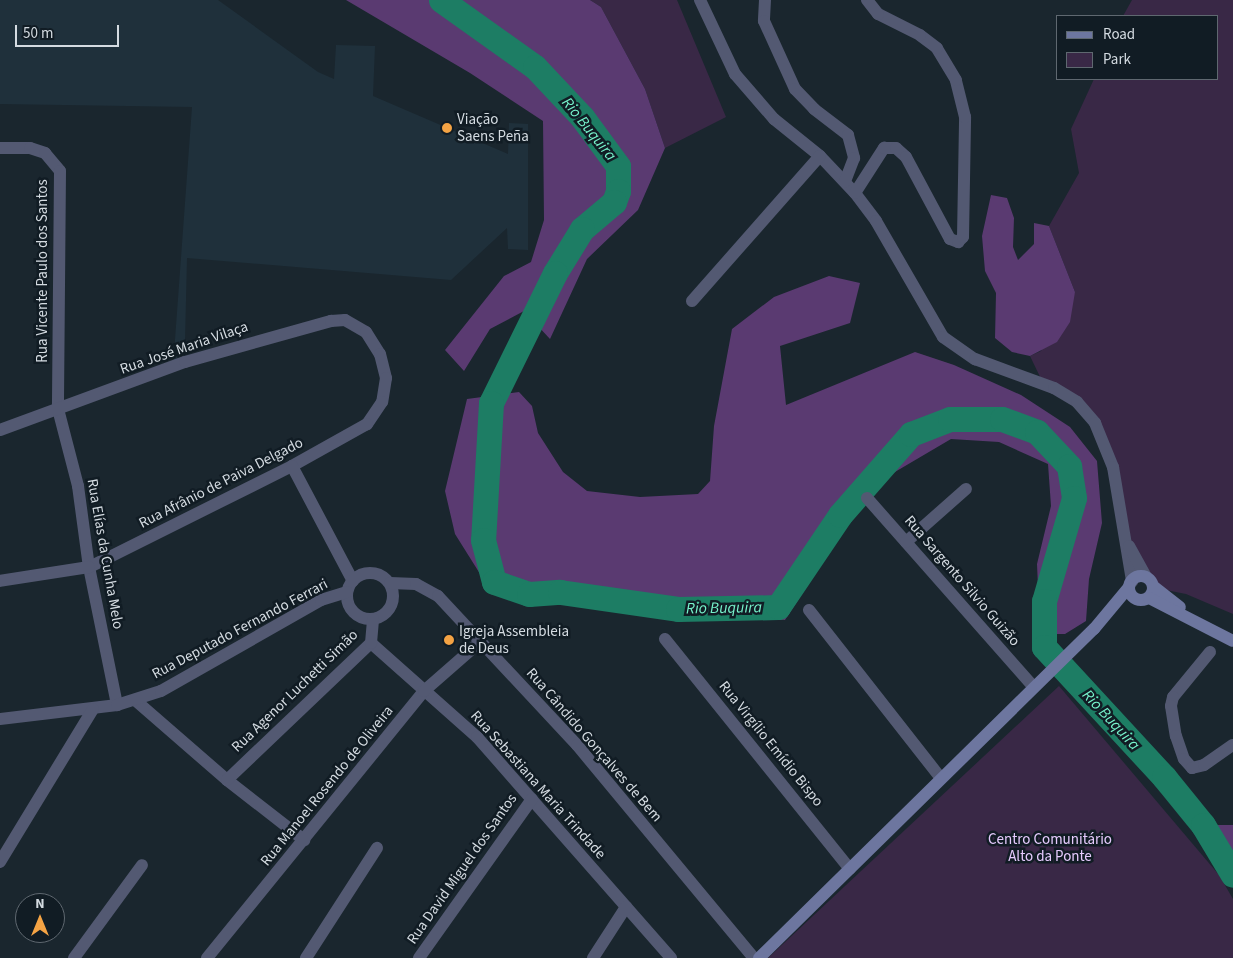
<!DOCTYPE html>
<html>
<head>
<meta charset="utf-8">
<style>
  body { margin:0 }
  #map { position:relative; width:1233px; height:958px; overflow:hidden; background:#1a262e; font-family:"Source Sans 3",sans-serif }
  div>[style] { position:absolute }
  [style*='--x'] { left:calc(var(--x)*1px); top:calc(var(--y)*1px); width:calc(var(--w)*1px); rotate:calc(var(--a)*1deg) }
  .built>* { inset:0; background:#1f303b }
  .green>* { inset:0; background:#392846 }
  .forest>* { inset:0; background:#5a3a71 }
  .river>* { height:25px; margin:-12.5px; padding:0 12.5px; transform-origin:12.5px; border-radius:12.5px; background:#1d7d64 }
  .street>* { height:12px; margin:-6px; padding:0 6px; transform-origin:6px; border-radius:6px; background:#535972 }
  .street>.ring { margin:-6px; padding:0; box-sizing:content-box; background:none; border:12px solid #535972; border-radius:50% }
  .secondary>* { height:12px; margin:-6px; padding:0 6px; transform-origin:6px; border-radius:6px; background:#6d769f }
  .secondary>.ring { margin:-6px; padding:0; box-sizing:content-box; background:none; border:12px solid #6d769f; border-radius:50% }
  .dots>* { width:14px; height:14px; translate:-50% -50%; box-sizing:border-box; border:2px solid #111c24; border-radius:50% }
  span { translate:-50% -50%; white-space:nowrap; text-align:center; line-height:1.15; -webkit-text-stroke:5px #111c24; paint-order:stroke }
  .poi-label { font-size:15px; color:#d4dbe1 }
  .left { translate:0 -50%; text-align:left }
  .street-label { font-size:15px; color:#d4dbe1 }
  .park-label { font-size:15px; color:#e6cbfe }
  .water-label { font-size:16px; color:#77f3cc; font-style:italic }
  .legend { position:absolute; left:1056px; top:15px; width:162px; height:65px; box-sizing:border-box; background:#111c24; border:1px solid #5f6870; margin:0; padding:6px 9px; list-style:none; font-size:15px; color:#d4dbe1 }
  .legend li { display:flex; align-items:center; gap:10px; height:25px }
  .legend b { width:25px; border:1px solid #5f6870 }
  .north { position:absolute; left:15px; top:893px; width:50px; height:50px; box-sizing:border-box; background:#111c24; border:1px solid #5f6870; border-radius:50%; rotate:0deg; font-size:14px; font-weight:700; line-height:20px; text-align:center; color:#d4dbe1 }
  .north::after { content:''; display:block; margin:auto; width:18px; height:22px; background:#f4a344; clip-path:polygon(50% 0,100% 100%,50% 72%,0 100%) }
  .scale { position:absolute; left:15px; top:25px; width:104px; height:22px; box-sizing:border-box; border:2px solid #d4dbe1; border-top:0; padding-left:6px; font-size:15px; line-height:18px; white-space:nowrap; color:#d4dbe1; -webkit-text-stroke:4px #111c24; paint-order:stroke }
</style>
</head>
<body>
<div id="map">
  <div class="built">
    <i style="clip-path:polygon(0 0,218px 0,318px 72px,334px 79px,336px 45px,375px 46px,373px 96px,508px 154px,509px 123px,528px 124px,528px 250px,508px 249px,507px 228px,451px 280px,187px 258px,185px 341px,173px 367px,192px 107px,0 104px)"></i>
  </div>
  <div class="green">
    <i style="clip-path:polygon(590px 0,677px 0,726px 117px,665px 148px,645px 89px,601px 7px)"></i>
    <i style="clip-path:polygon(1132px 0,1233px 0,1233px 614px,1186px 594px,1156px 588px,1123px 534px,1113px 467px,1077px 402px,1043px 383px,1030px 356px,1041px 351px,1075px 292px,1049px 226px,1079px 173px,1071px 129px,1094px 79px,1217px 79px,1217px 16px,1123px 16px)"></i>
    <i style="clip-path:polygon(1059px 686px,1219px 875px,1233px 899px,1233px 958px,768px 958px)"></i>
  </div>
  <div class="forest">
    <i style="clip-path:polygon(346px 0,590px 0,601px 7px,645px 89px,665px 148px,638px 210px,587px 259px,550px 339px,524px 311px,490px 329px,464px 371px,445px 350px,504px 276px,531px 262px,544px 220px,543px 121px,470px 73px)"></i>
    <i style="clip-path:polygon(991px 195px,1007px 198px,1014px 218px,1013px 247px,1018px 260px,1034px 244px,1034px 223px,1049px 226px,1075px 292px,1070px 322px,1057px 342px,1030px 356px,1012px 352px,995px 338px,996px 293px,985px 271px,982px 236px)"></i>
    <i style="clip-path:polygon(829px 276px,860px 283px,850px 323px,780px 346px,786px 405px,915px 352px,954px 365px,1021px 395px,1070px 427px,1097px 461px,1102px 523px,1089px 579px,1086px 621px,1065px 634px,1036px 634px,1039px 611px,1037px 564px,1051px 506px,1048px 464px,999px 442px,951px 439px,883px 479px,861px 504px,785px 620px,667px 614px,521px 598px,482px 577px,455px 534px,445px 491px,467px 399px,519px 392px,532px 406px,538px 433px,563px 472px,587px 491px,640px 497px,698px 494px,710px 481px,714px 426px,732px 329px,774px 297px)"></i>
    <i style="clip-path:polygon(1203px 825px,1233px 825px,1233px 875px)"></i>
  </div>
  <div class="river">
    <i style="--x:441;--y:0;--w:115;--a:35.5"></i>
    <i style="--x:535;--y:67;--w:69;--a:46.8"></i>
    <i style="--x:582;--y:117;--w:61;--a:53.7"></i>
    <i style="--x:618;--y:166;--w:25;--a:90"></i>
    <i style="--x:618;--y:191;--w:12;--a:110"></i>
    <i style="--x:614;--y:202;--w:42;--a:139.8"></i>
    <i style="--x:582;--y:229;--w:52;--a:121.5"></i>
    <i style="--x:555;--y:273;--w:145;--a:116.2"></i>
    <i style="--x:491;--y:403;--w:137;--a:93.3"></i>
    <i style="--x:483;--y:540;--w:43;--a:75.3"></i>
    <i style="--x:494;--y:582;--w:37;--a:19"></i>
    <i style="--x:529;--y:594;--w:31;--a:-4"></i>
    <i style="--x:560;--y:592;--w:119;--a:8.2"></i>
    <i style="--x:678;--y:609;--w:100;--a:-1.1"></i>
    <i style="--x:778;--y:607;--w:111;--a:-56"></i>
    <i style="--x:840;--y:515;--w:108;--a:-48.8"></i>
    <i style="--x:911;--y:434;--w:42;--a:-21"></i>
    <i style="--x:950;--y:419;--w:52;--a:0"></i>
    <i style="--x:1002;--y:419;--w:37;--a:20"></i>
    <i style="--x:1037;--y:432;--w:47;--a:46.7"></i>
    <i style="--x:1069;--y:466;--w:32;--a:81"></i>
    <i style="--x:1074;--y:498;--w:107;--a:106.2"></i>
    <i style="--x:1044;--y:601;--w:46;--a:90"></i>
    <i style="--x:1044;--y:647;--w:177;--a:47.3"></i>
    <i style="--x:1164;--y:777;--w:62;--a:50.9"></i>
    <i style="--x:1203;--y:825;--w:58;--a:59"></i>
  </div>
  <div class="street">
    <i style="--x:700;--y:0;--w:82;--a:64.7"></i>
    <i style="--x:735;--y:74;--w:60;--a:49.1"></i>
    <i style="--x:774;--y:119;--w:59;--a:38.8"></i>
    <i style="--x:820;--y:156;--w:51;--a:46.6"></i>
    <i style="--x:855;--y:193;--w:35;--a:53"></i>
    <i style="--x:876;--y:221;--w:134;--a:60"></i>
    <i style="--x:943;--y:337;--w:39;--a:35"></i>
    <i style="--x:975;--y:359;--w:84;--a:20.2"></i>
    <i style="--x:1054;--y:388;--w:27;--a:31"></i>
    <i style="--x:1077;--y:402;--w:28;--a:49"></i>
    <i style="--x:1095;--y:423;--w:48;--a:67.8"></i>
    <i style="--x:1113;--y:467;--w:116;--a:80.5"></i>
    <i style="--x:765;--y:0;--w:21;--a:93"></i>
    <i style="--x:764;--y:21;--w:75;--a:65.5"></i>
    <i style="--x:795;--y:89;--w:28;--a:46"></i>
    <i style="--x:814;--y:109;--w:43;--a:37.4"></i>
    <i style="--x:848;--y:135;--w:24;--a:75"></i>
    <i style="--x:854;--y:158;--w:25;--a:111"></i>
    <i style="--x:0;--y:148;--w:30;--a:0"></i>
    <i style="--x:30;--y:148;--w:16;--a:18"></i>
    <i style="--x:45;--y:153;--w:23;--a:50"></i>
    <i style="--x:60;--y:171;--w:238;--a:90.5"></i>
    <i style="--x:58;--y:409;--w:80;--a:75.4"></i>
    <i style="--x:78;--y:486;--w:82;--a:82.3"></i>
    <i style="--x:89;--y:567;--w:141;--a:78.5"></i>
    <i style="--x:855;--y:193;--w:54;--a:-57.2"></i>
    <i style="--x:884;--y:148;--w:12;--a:0"></i>
    <i style="--x:896;--y:148;--w:13;--a:42"></i>
    <i style="--x:906;--y:157;--w:93;--a:61.8"></i>
    <i style="--x:950;--y:239;--w:9;--a:21"></i>
    <i style="--x:958;--y:242;--w:7;--a:-45"></i>
    <i style="--x:963;--y:237;--w:120;--a:-89"></i>
    <i style="--x:965;--y:117;--w:38;--a:-104"></i>
    <i style="--x:956;--y:80;--w:37;--a:-121"></i>
    <i style="--x:937;--y:48;--w:21;--a:-143"></i>
    <i style="--x:920;--y:35;--w:47;--a:-153.4"></i>
    <i style="--x:878;--y:14;--w:18;--a:-128"></i>
    <i style="--x:692;--y:301;--w:193;--a:-48.6"></i>
    <i style="--x:0;--y:430;--w:197;--a:-20.2"></i>
    <i style="--x:185;--y:362;--w:152;--a:-15.7"></i>
    <i style="--x:331;--y:321;--w:14;--a:-4"></i>
    <i style="--x:345;--y:320;--w:24;--a:30"></i>
    <i style="--x:366;--y:332;--w:26;--a:58"></i>
    <i style="--x:380;--y:354;--w:25;--a:76"></i>
    <i style="--x:386;--y:378;--w:24;--a:99"></i>
    <i style="--x:382;--y:402;--w:27;--a:124"></i>
    <i style="--x:367;--y:424;--w:86;--a:150.8"></i>
    <i style="--x:292;--y:466;--w:227;--a:153.5"></i>
    <i style="--x:89;--y:567;--w:90;--a:171.1"></i>
    <i style="--x:292;--y:466;--w:130;--a:62.1"></i>
    <i style="--x:867;--y:498;--w:251;--a:48.6"></i>
    <i style="--x:906;--y:542;--w:80;--a:-41.5"></i>
    <i style="--x:1129;--y:546;--w:35;--a:61"></i>
    <i class="ring" style="left:347px;top:573px;width:34px;height:34px"></i>
    <i style="--x:390;--y:583;--w:26;--a:2"></i>
    <i style="--x:416;--y:584;--w:25;--a:29"></i>
    <i style="--x:438;--y:596;--w:204;--a:47"></i>
    <i style="--x:577;--y:745;--w:277;--a:50.3"></i>
    <i style="--x:809;--y:610;--w:212;--a:51.9"></i>
    <i style="--x:665;--y:639;--w:295;--a:51.2"></i>
    <i style="--x:371;--y:643;--w:142;--a:41.6"></i>
    <i style="--x:477;--y:737;--w:294;--a:48.7"></i>
    <i style="--x:1210;--y:652;--w:58;--a:129.4"></i>
    <i style="--x:1173;--y:697;--w:9;--a:103"></i>
    <i style="--x:1171;--y:706;--w:30;--a:81"></i>
    <i style="--x:1176;--y:736;--w:24;--a:71"></i>
    <i style="--x:1184;--y:759;--w:12;--a:48"></i>
    <i style="--x:1192;--y:768;--w:12;--a:-14"></i>
    <i style="--x:1204;--y:765;--w:35;--a:-35"></i>
    <i style="--x:135;--y:700;--w:122;--a:41"></i>
    <i style="--x:227;--y:780;--w:98;--a:37.9"></i>
    <i style="--x:0;--y:719;--w:118;--a:-6.8"></i>
    <i style="--x:117;--y:705;--w:46;--a:-17.7"></i>
    <i style="--x:161;--y:691;--w:184;--a:-29.6"></i>
    <i style="--x:321;--y:600;--w:27;--a:-17"></i>
    <i style="--x:227;--y:780;--w:199;--a:-43.6"></i>
    <i style="--x:371;--y:643;--w:24;--a:-85"></i>
    <i style="--x:0;--y:862;--w:179;--a:-58.7"></i>
    <i style="--x:74;--y:958;--w:115;--a:-53.8"></i>
    <i style="--x:207;--y:958;--w:344;--a:-50.9"></i>
    <i style="--x:424;--y:691;--w:74;--a:-41.2"></i>
    <i style="--x:306;--y:958;--w:131;--a:-57.2"></i>
    <i style="--x:419;--y:958;--w:195;--a:-54.6"></i>
    <i style="--x:593;--y:958;--w:61;--a:-57.1"></i>
  </div>
  <div class="secondary">
    <i class="ring" style="left:1129px;top:576px;width:12px;height:12px"></i>
    <i style="--x:1153;--y:586;--w:34;--a:38"></i>
    <i style="--x:1149;--y:598;--w:94;--a:27.1"></i>
    <i style="--x:759;--y:958;--w:470;--a:-44.5"></i>
    <i style="--x:1094;--y:629;--w:55;--a:-50.2"></i>
  </div>
  <div class="dots">
    <i style="left:447px;top:128px;background:#f4a344"></i>
    <i style="left:449px;top:640px;background:#f4a344"></i>
  </div>
  <div class="poi-label">
    <span class="left" style="left:457px;top:128px">Viação<br>Saens Peña</span>
    <span class="left" style="left:459px;top:640px">Igreja Assembleia<br>de Deus</span>
  </div>
  <div class="street-label">
    <span style="left:43px;top:271px;rotate:-90deg">Rua Vicente Paulo dos Santos</span>
    <span style="left:184px;top:348px;rotate:-19deg">Rua José Maria Vilaça</span>
    <span style="left:221px;top:483px;rotate:-27deg">Rua Afrânio de Paiva Delgado</span>
    <span style="left:105px;top:554px;rotate:80deg">Rua Elías da Cunha Melo</span>
    <span style="left:962px;top:581px;rotate:49deg">Rua Sargento Silvio Guizão</span>
    <span style="left:240px;top:629px;rotate:-28deg">Rua Deputado Fernando Ferrari</span>
    <span style="left:295px;top:691px;rotate:-44deg">Rua Agenor Luchetti Simão</span>
    <span style="left:771px;top:744px;rotate:51deg">Rua Virgílio Emídio Bispo</span>
    <span style="left:594px;top:745px;rotate:49deg">Rua Cândido Gonçalves de Bem</span>
    <span style="left:538px;top:785px;rotate:48deg">Rua Sebastiana Maria Trindade</span>
    <span style="left:327px;top:786px;rotate:-51deg">Rua Manoel Rosendo de Oliveira</span>
    <span style="left:462px;top:869px;rotate:-55deg">Rua David Miguel dos Santos</span>
  </div>
  <div class="park-label">
    <span style="left:1050px;top:848px">Centro Comunitário<br>Alto da Ponte</span>
  </div>
  <div class="water-label">
    <span style="left:589px;top:129px;rotate:51deg">Rio Buquira</span>
    <span style="left:724px;top:608px;rotate:-1deg">Rio Buquira</span>
    <span style="left:1111px;top:720px;rotate:47deg">Rio Buquira</span>
  </div>
  <ul class="legend">
  <li><b style="height:6px;background:#6d769f"></b>Road</li>
  <li><b style="height:14px;background:#392846"></b>Park</li>
  </ul>
  <div class="north">N</div>
  <div class="scale">50 m</div>
</div>
</body>
</html>
